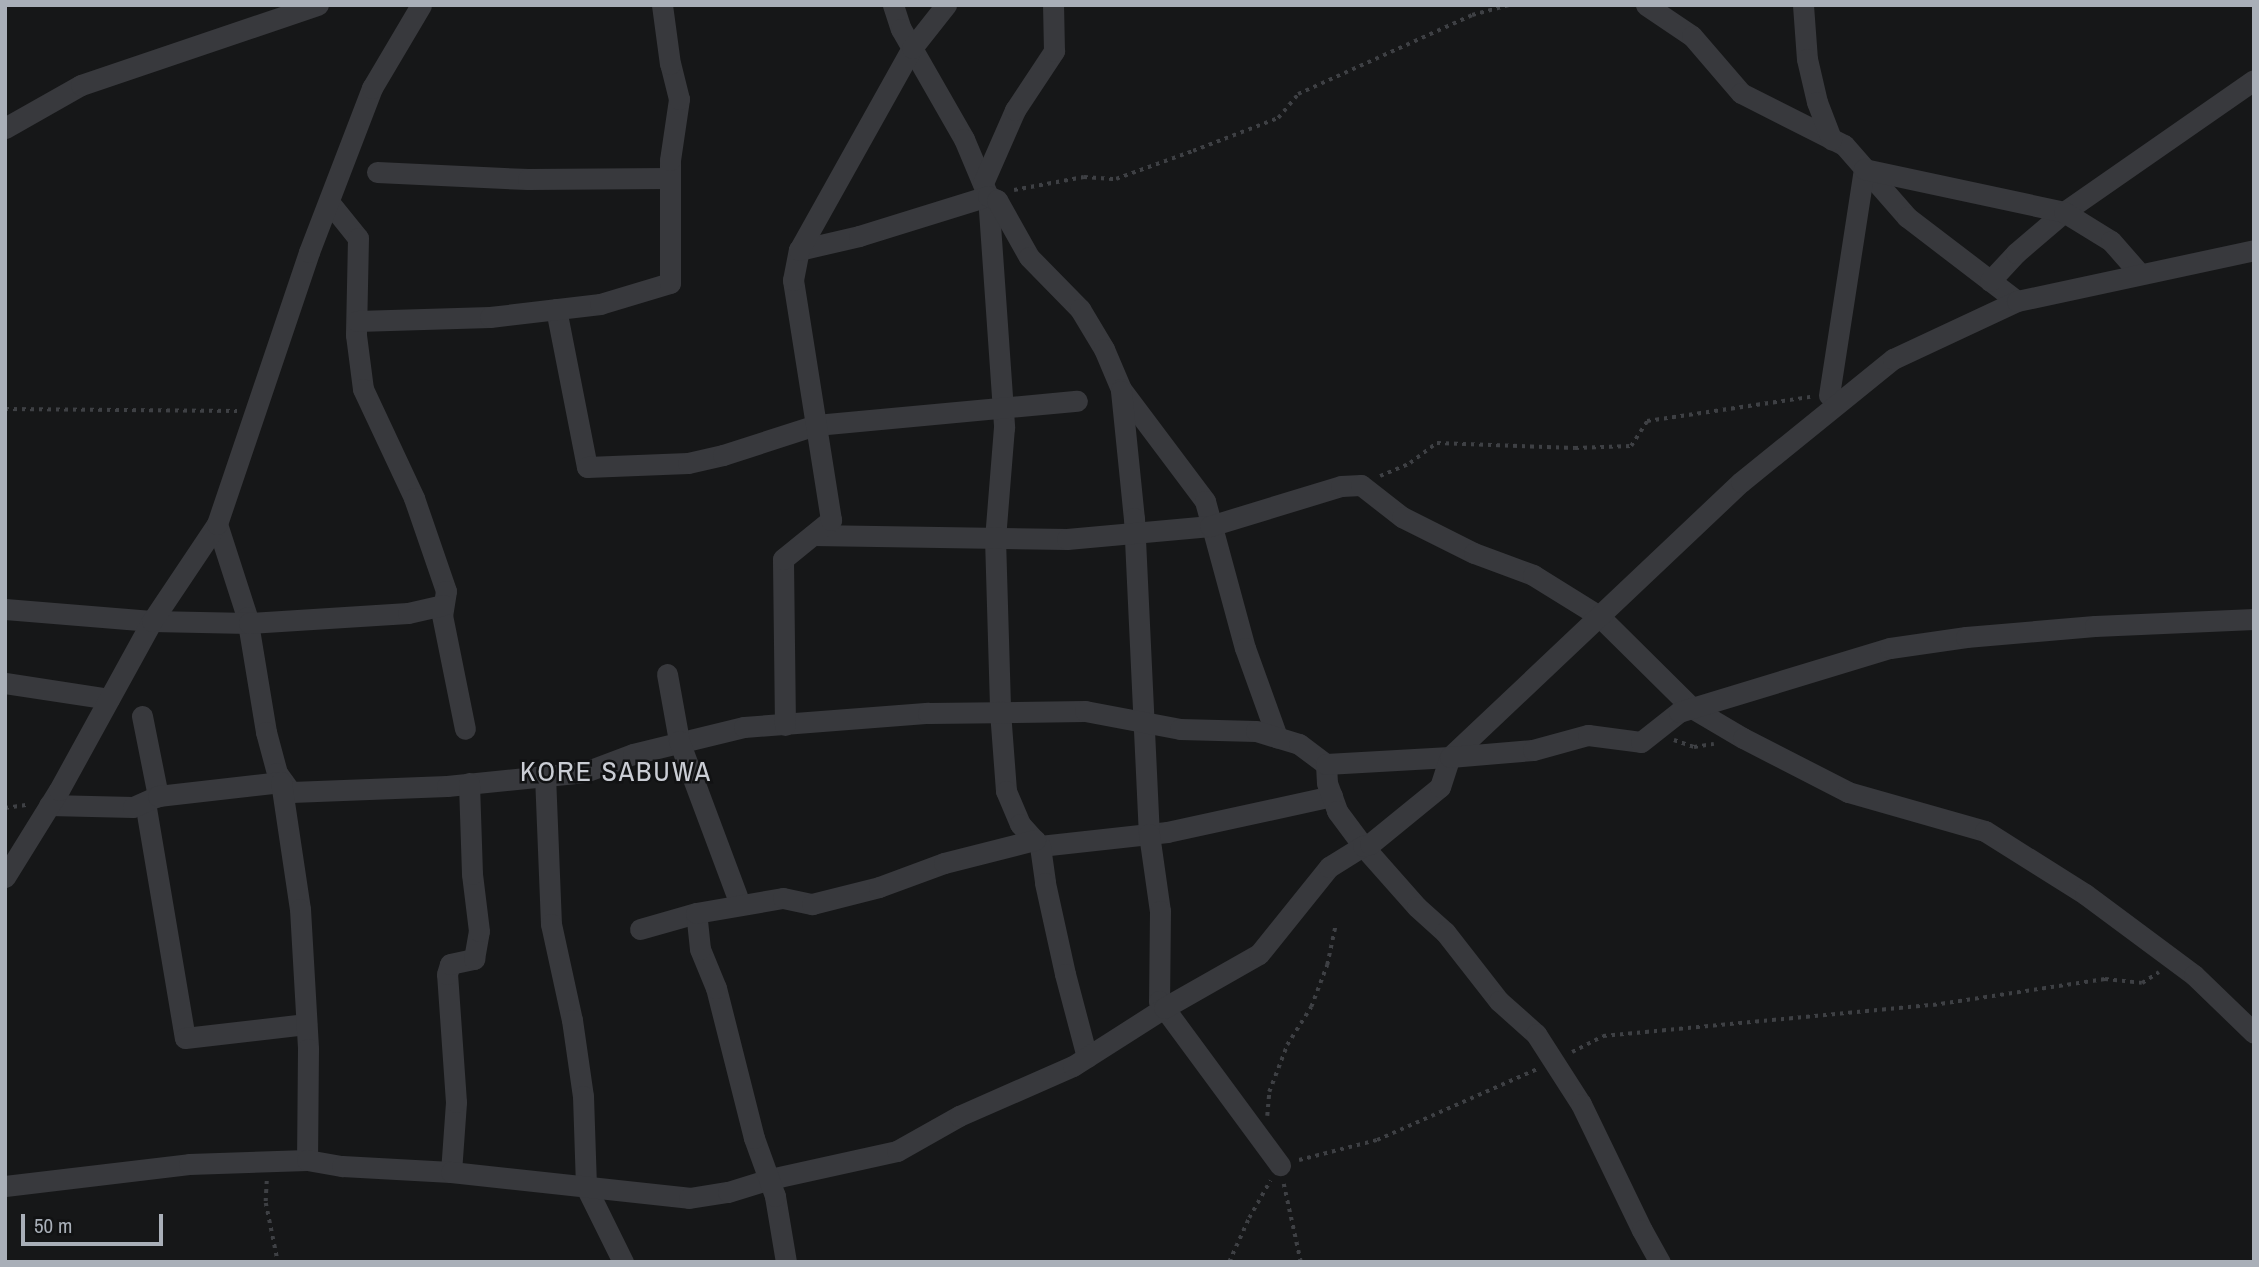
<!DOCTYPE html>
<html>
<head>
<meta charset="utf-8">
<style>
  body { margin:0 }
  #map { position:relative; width:2259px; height:1267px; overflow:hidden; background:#161718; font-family:"Archivo Narrow",sans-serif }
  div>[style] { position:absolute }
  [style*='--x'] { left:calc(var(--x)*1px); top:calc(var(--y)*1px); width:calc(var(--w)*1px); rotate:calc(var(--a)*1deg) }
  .path>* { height:3.5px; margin-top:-1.75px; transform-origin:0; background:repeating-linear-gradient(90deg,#3e4044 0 3.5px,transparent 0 8.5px) }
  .minor>* { height:21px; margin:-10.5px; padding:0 10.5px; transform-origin:10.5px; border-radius:10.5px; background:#38393d }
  span { translate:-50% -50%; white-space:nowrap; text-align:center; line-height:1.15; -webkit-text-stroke:5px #111213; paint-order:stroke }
  .quarter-label { font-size:28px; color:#cacdd4; letter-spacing:2px }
  .frame { position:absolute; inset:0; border:7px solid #a9afb8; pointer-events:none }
  .scale { position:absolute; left:21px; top:1214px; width:142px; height:32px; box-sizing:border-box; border:4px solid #a9afb8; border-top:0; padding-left:9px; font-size:21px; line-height:24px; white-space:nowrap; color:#a9afb8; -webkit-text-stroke:5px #111213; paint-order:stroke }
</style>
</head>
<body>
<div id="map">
  <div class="path">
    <i style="--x:1014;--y:190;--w:71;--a:-10.5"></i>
    <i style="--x:1084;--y:177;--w:32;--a:4"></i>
    <i style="--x:1116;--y:179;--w:82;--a:-20"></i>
    <i style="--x:1193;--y:151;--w:91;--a:-21.2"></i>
    <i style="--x:1278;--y:118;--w:31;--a:-50"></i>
    <i style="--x:1298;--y:94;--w:191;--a:-24.4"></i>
    <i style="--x:1472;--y:15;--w:38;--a:-15"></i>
    <i style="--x:5;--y:409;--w:232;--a:0.5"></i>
    <i style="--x:1380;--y:476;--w:33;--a:-23"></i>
    <i style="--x:1410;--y:463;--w:34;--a:-37"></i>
    <i style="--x:1437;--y:443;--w:138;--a:2.1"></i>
    <i style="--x:1575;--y:448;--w:56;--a:-2"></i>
    <i style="--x:1631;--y:446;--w:30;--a:-57"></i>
    <i style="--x:1647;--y:421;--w:165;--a:-8.4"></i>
    <i style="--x:1674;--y:740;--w:21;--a:19"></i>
    <i style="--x:1694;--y:747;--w:20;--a:-9"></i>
    <i style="--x:5;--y:808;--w:21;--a:-8"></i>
    <i style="--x:1572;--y:1052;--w:35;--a:-27"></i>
    <i style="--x:1603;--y:1036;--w:331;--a:-5.4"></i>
    <i style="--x:1933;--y:1005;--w:174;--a:-8.6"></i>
    <i style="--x:2105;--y:979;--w:37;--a:6"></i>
    <i style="--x:2142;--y:983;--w:20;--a:-33"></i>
    <i style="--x:1267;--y:1116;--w:24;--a:-85"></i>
    <i style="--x:1269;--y:1092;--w:50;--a:-69"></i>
    <i style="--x:1287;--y:1045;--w:45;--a:-57.7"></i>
    <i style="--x:1311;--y:1007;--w:45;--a:-69.1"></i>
    <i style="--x:1327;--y:965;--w:38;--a:-78"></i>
    <i style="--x:1299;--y:1160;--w:81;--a:-14.4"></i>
    <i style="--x:1377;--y:1140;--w:175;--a:-23.9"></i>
    <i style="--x:267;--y:1181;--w:22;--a:93"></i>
    <i style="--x:266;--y:1203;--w:60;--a:78.5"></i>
    <i style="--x:1284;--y:1184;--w:80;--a:77.7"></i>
    <i style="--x:1229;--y:1262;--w:48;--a:-65.6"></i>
    <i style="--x:1249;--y:1218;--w:43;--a:-60.4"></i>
  </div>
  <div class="minor">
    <i style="--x:893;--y:5;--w:25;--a:72"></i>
    <i style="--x:901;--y:29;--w:127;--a:60.2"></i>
    <i style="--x:964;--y:139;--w:62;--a:67.2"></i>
    <i style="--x:988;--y:196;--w:232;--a:86"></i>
    <i style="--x:1004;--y:427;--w:111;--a:94.6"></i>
    <i style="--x:995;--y:538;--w:173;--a:88.3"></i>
    <i style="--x:1000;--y:711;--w:80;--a:85.7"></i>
    <i style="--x:1006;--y:791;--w:36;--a:67"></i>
    <i style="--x:1020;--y:824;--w:30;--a:48"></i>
    <i style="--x:1040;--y:846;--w:128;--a:-6.3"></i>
    <i style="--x:1167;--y:832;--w:169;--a:-12.3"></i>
    <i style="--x:1646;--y:5;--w:55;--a:34"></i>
    <i style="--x:1692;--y:36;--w:75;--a:49.3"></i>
    <i style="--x:1741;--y:93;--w:115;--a:26.8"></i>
    <i style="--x:1844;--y:145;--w:96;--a:48.8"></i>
    <i style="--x:1907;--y:217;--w:138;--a:37.4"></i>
    <i style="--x:1803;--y:5;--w:54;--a:85.8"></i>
    <i style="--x:1807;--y:59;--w:44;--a:76.9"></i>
    <i style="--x:1817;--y:102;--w:40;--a:69"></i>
    <i style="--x:5;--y:128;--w:87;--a:-29.5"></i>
    <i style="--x:81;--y:85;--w:250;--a:-18.7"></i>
    <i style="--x:377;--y:172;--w:151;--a:2.7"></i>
    <i style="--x:528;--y:179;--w:142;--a:-0.4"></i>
    <i style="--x:983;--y:183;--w:80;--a:-66.3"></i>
    <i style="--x:1015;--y:110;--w:71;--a:-56.5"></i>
    <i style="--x:1054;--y:51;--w:46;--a:-91.2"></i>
    <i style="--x:329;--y:202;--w:46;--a:51.1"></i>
    <i style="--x:358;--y:238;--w:97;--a:91.2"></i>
    <i style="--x:356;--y:335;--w:54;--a:82.6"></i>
    <i style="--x:363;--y:389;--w:120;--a:64.9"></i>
    <i style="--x:414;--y:498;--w:98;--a:71"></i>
    <i style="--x:446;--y:591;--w:24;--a:99"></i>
    <i style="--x:442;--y:615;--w:116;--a:78.6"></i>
    <i style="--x:799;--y:250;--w:62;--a:-13.1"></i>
    <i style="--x:859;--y:236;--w:135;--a:-17.2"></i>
    <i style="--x:988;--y:196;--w:10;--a:24"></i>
    <i style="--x:997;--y:200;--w:65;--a:60.7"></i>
    <i style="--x:1029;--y:257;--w:73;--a:45.6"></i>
    <i style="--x:1080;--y:309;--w:47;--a:59"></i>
    <i style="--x:1104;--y:349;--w:43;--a:67"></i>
    <i style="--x:1121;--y:389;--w:140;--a:53.1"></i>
    <i style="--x:1205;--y:501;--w:152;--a:74.8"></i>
    <i style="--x:1245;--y:648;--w:95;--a:70.2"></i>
    <i style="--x:1990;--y:281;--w:38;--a:-47"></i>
    <i style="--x:2016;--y:253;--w:63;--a:-40.5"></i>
    <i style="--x:2064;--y:212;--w:231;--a:-34.8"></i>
    <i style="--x:556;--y:309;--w:161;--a:78.9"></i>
    <i style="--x:587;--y:467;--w:101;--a:-2.3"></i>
    <i style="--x:688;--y:463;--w:36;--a:-13"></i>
    <i style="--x:723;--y:455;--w:98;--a:-17.9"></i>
    <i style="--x:816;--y:425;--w:262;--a:-5.3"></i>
    <i style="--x:357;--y:321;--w:133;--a:-1.7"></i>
    <i style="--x:490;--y:317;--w:111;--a:-6.7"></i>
    <i style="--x:600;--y:304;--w:73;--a:-16.7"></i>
    <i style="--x:670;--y:283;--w:123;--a:-90"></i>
    <i style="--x:670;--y:160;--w:62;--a:-81.6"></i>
    <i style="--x:679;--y:99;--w:36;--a:-104"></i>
    <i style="--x:670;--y:64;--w:60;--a:-97.7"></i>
    <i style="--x:1121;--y:391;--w:128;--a:84.2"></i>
    <i style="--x:1134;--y:518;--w:316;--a:87.3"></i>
    <i style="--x:1149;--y:834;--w:78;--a:81.9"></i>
    <i style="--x:1160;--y:911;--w:90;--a:90.6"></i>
    <i style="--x:1159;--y:1001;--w:204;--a:53.6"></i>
    <i style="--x:1829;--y:395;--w:229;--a:-81.2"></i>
    <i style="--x:1864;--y:169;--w:205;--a:12.1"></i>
    <i style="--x:2064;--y:212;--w:55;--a:31.7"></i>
    <i style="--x:2111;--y:241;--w:44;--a:48.7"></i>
    <i style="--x:217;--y:524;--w:98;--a:72.1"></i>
    <i style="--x:247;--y:617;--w:117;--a:80.6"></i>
    <i style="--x:266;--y:732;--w:42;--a:75"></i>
    <i style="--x:277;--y:773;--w:24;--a:54"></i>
    <i style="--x:291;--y:792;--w:156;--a:-2.2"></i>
    <i style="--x:447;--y:786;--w:139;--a:-5.8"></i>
    <i style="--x:585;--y:772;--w:51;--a:-20.6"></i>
    <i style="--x:633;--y:754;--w:114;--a:-13.7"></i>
    <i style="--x:744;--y:727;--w:185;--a:-4.4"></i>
    <i style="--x:928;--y:713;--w:157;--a:-0.7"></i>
    <i style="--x:1085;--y:711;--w:97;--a:10.7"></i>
    <i style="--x:1180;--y:729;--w:76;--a:1.5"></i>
    <i style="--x:1256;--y:731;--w:45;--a:16.8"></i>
    <i style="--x:1299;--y:744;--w:34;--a:37"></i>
    <i style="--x:1326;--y:764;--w:19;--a:87"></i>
    <i style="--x:1327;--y:783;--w:30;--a:70"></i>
    <i style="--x:1337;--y:811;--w:44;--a:53.4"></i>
    <i style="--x:1363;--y:846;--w:81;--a:48.5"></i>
    <i style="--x:1417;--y:907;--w:38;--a:42"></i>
    <i style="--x:1445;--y:932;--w:88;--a:52"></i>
    <i style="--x:1499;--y:1001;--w:50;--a:41.7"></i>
    <i style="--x:1536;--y:1034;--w:83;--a:57.3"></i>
    <i style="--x:1581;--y:1104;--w:140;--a:64.2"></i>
    <i style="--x:1642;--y:1230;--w:37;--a:61"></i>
    <i style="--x:813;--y:535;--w:254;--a:0.9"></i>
    <i style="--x:1067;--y:539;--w:144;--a:-5.2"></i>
    <i style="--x:1210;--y:526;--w:137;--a:-17"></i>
    <i style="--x:1341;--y:486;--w:20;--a:-3"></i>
    <i style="--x:1361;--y:485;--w:52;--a:38"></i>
    <i style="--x:1402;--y:517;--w:80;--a:26.6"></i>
    <i style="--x:1474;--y:553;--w:63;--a:20.4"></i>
    <i style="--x:1533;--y:575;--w:78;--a:31.8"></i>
    <i style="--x:1599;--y:616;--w:131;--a:44.7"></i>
    <i style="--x:1692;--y:708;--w:59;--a:30.5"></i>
    <i style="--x:1743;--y:738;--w:118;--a:27.2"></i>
    <i style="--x:1848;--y:792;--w:142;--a:15.9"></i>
    <i style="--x:1985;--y:831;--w:118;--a:32.2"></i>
    <i style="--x:2085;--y:894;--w:136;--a:36.6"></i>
    <i style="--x:2194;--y:975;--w:83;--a:44"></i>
    <i style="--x:5;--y:609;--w:147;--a:4.7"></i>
    <i style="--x:152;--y:621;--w:97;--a:1.2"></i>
    <i style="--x:249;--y:623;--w:159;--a:-3.6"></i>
    <i style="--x:408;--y:613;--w:36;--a:-13"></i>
    <i style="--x:667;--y:674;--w:68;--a:79.8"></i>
    <i style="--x:679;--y:741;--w:174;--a:69.5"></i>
    <i style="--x:5;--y:683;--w:105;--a:8.7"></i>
    <i style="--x:142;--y:716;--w:82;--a:78.7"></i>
    <i style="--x:785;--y:725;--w:166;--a:-90.7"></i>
    <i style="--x:783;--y:559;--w:62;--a:-39.1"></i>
    <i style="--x:831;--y:520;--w:243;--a:-99"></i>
    <i style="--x:793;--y:280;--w:31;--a:-79"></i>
    <i style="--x:799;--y:250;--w:231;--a:-60.8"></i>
    <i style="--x:912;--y:48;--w:55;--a:-51.7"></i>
    <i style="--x:1326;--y:764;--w:124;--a:-3.2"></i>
    <i style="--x:1450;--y:757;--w:400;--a:-43.4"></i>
    <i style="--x:1741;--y:482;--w:196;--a:-39"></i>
    <i style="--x:1893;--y:359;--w:137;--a:-25.1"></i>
    <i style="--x:2017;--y:301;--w:242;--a:-12.1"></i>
    <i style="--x:545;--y:775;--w:149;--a:87.7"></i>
    <i style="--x:551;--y:924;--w:98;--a:77.7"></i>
    <i style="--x:572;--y:1020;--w:77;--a:81.8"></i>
    <i style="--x:583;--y:1096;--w:91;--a:88.1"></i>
    <i style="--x:586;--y:1187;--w:84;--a:63.7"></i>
    <i style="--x:145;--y:802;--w:239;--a:80.4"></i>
    <i style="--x:185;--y:1038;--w:122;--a:-6.6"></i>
    <i style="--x:49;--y:805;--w:84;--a:1.4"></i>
    <i style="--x:133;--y:807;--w:27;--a:-24"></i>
    <i style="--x:158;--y:796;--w:124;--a:-6.5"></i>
    <i style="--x:281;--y:782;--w:128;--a:81.5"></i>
    <i style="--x:300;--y:909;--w:140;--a:86.7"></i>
    <i style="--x:308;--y:1049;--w:111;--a:90.5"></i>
    <i style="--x:1040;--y:846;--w:37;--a:82"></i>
    <i style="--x:1045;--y:883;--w:93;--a:77.6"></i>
    <i style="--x:1065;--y:974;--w:86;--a:75.2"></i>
    <i style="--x:5;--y:877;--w:102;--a:-58.2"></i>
    <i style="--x:59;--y:790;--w:193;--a:-61.2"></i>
    <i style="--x:152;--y:621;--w:117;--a:-56.2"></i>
    <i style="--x:217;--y:524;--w:287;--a:-71.3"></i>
    <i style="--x:309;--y:252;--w:176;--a:-69"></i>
    <i style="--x:372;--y:88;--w:96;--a:-59.4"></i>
    <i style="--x:640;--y:929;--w:58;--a:-15.9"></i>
    <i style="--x:451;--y:1172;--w:70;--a:-85.9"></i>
    <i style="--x:456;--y:1102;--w:128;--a:-94"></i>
    <i style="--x:447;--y:974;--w:10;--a:-73"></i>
    <i style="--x:450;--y:964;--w:25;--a:-12"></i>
    <i style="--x:474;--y:959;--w:28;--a:-80"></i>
    <i style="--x:479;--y:931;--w:57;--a:-97"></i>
    <i style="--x:472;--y:874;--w:91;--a:-91.9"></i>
    <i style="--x:5;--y:1186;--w:185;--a:-6.8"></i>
    <i style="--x:189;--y:1164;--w:118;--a:-1.9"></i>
    <i style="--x:307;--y:1160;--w:36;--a:10"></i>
    <i style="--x:342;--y:1166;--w:109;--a:3.2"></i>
    <i style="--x:451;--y:1172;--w:239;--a:6.2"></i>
    <i style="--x:689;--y:1198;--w:39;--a:-9"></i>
    <i style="--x:728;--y:1192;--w:44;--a:-17.2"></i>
    <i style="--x:770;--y:1179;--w:130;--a:-12.4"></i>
    <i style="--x:897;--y:1151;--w:71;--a:-29.4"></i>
    <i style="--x:959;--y:1116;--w:124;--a:-23.7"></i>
    <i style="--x:1073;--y:1066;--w:108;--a:-32.5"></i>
    <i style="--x:1164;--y:1008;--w:109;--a:-29.6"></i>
    <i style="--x:1259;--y:954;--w:112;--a:-51.2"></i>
    <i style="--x:1329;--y:867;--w:40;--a:-32"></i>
    <i style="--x:1363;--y:846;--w:7;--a:-16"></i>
    <i style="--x:1370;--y:844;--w:90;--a:-39.2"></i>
    <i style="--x:1440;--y:787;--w:32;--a:-72"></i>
    <i style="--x:1450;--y:757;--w:83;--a:-4.8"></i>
    <i style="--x:1533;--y:750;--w:57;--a:-15.3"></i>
    <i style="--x:1588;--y:735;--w:53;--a:7.5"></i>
    <i style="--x:1641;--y:742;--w:48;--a:-38.3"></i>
    <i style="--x:1679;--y:712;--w:220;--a:-16.9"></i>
    <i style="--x:1890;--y:648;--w:77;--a:-8.2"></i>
    <i style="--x:1966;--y:637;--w:129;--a:-4.9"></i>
    <i style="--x:2095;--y:626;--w:159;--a:-2.5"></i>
    <i style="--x:786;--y:1262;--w:67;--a:-99.5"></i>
    <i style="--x:775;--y:1196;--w:62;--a:-109.9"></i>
    <i style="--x:754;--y:1138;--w:155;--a:-104.2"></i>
    <i style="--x:716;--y:988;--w:42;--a:-112.3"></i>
    <i style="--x:700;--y:949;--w:36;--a:-96"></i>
    <i style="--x:696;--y:913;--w:88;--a:-9.8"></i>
    <i style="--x:783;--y:898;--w:30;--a:12"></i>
    <i style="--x:812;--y:904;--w:69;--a:-14.2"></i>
    <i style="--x:879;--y:887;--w:69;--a:-20.3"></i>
    <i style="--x:944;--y:863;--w:94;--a:-14.2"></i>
  </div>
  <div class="quarter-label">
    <span style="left:616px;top:771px">KORE SABUWA</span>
  </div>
  <div class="frame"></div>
  <div class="scale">50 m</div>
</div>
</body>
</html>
